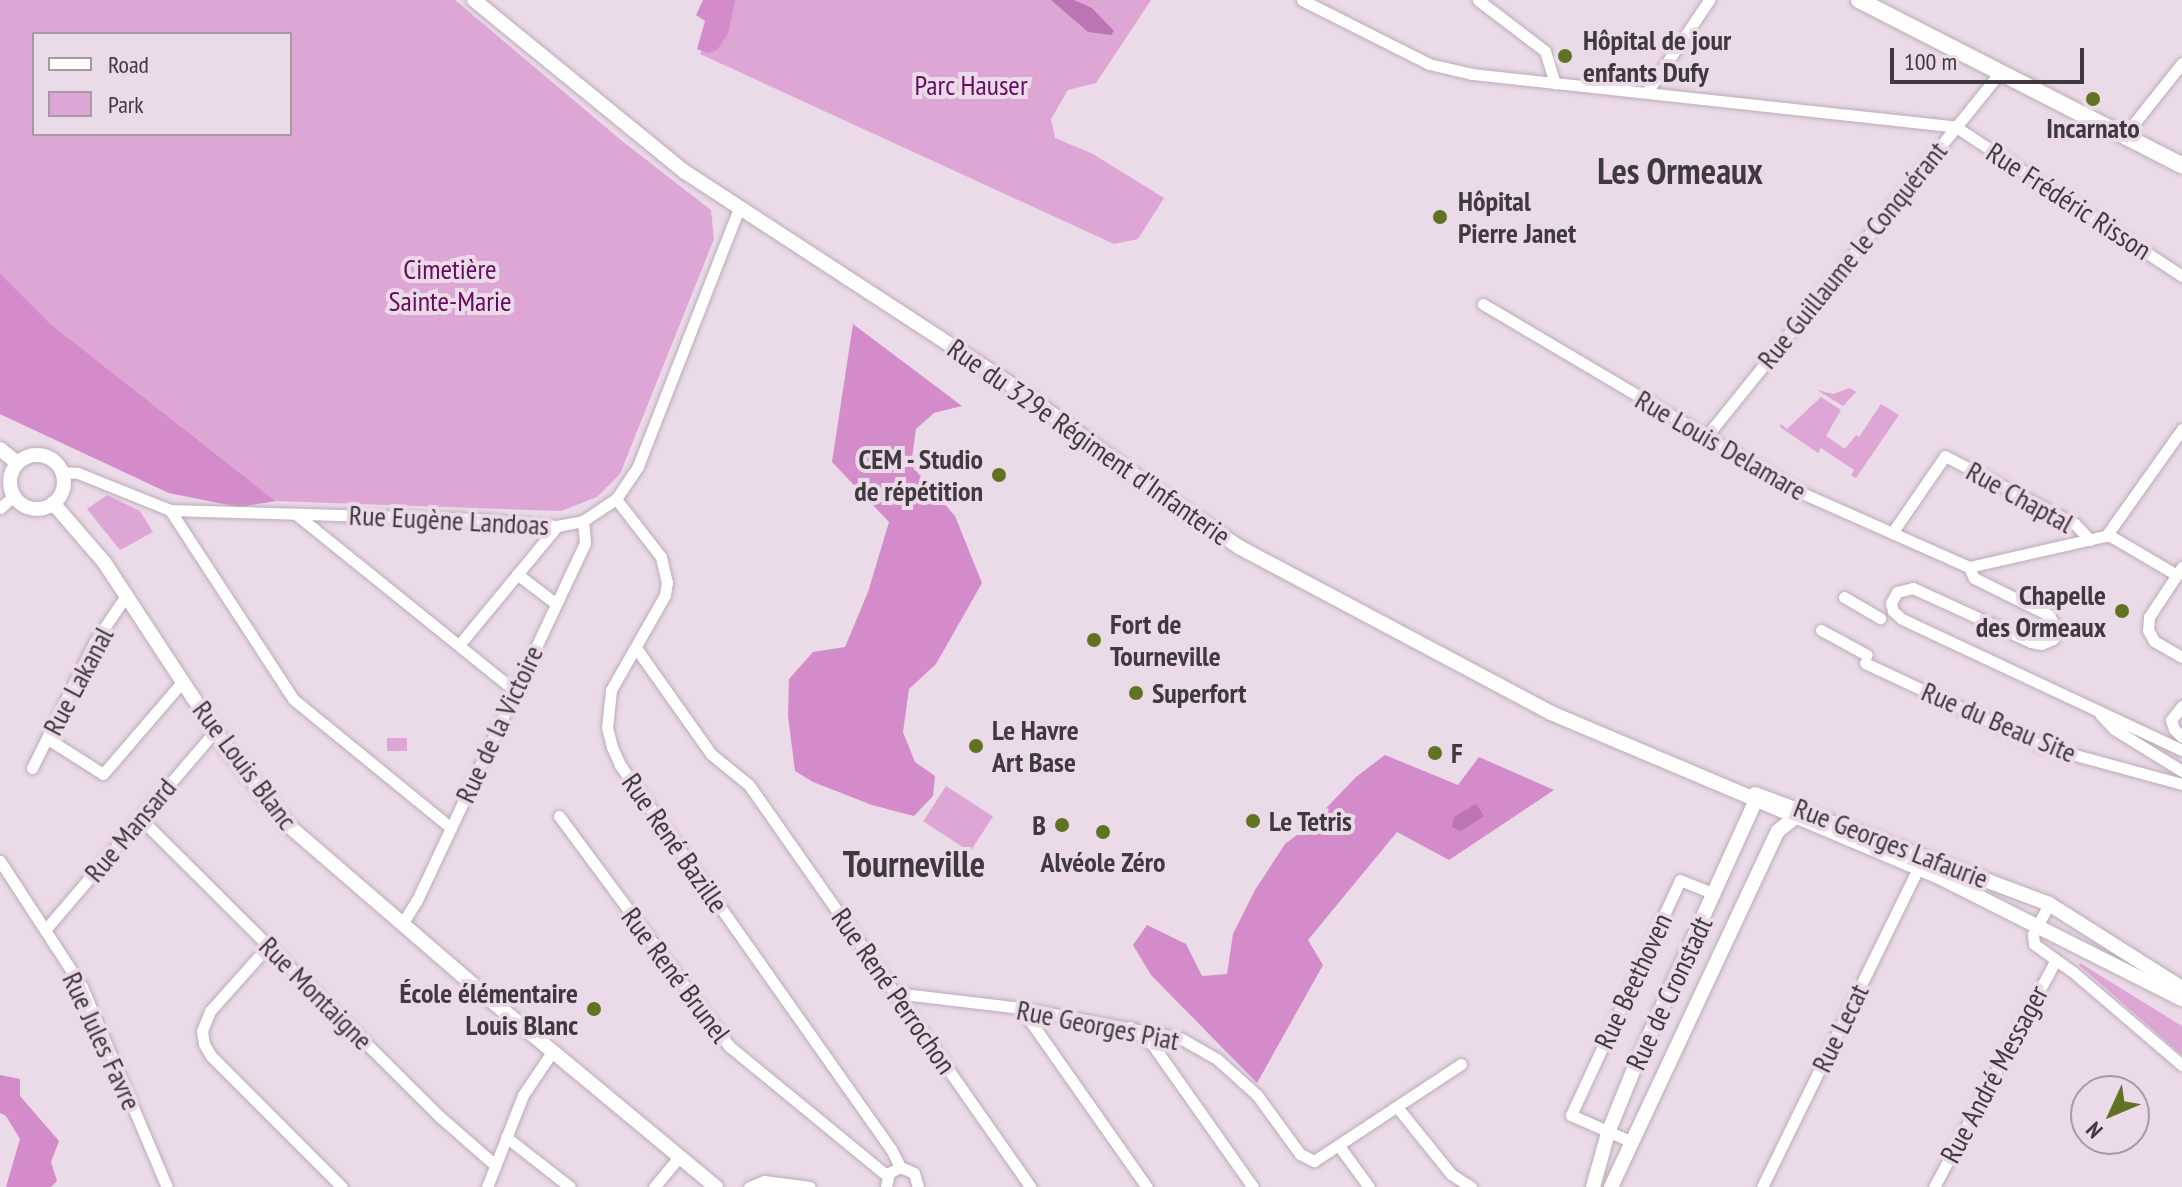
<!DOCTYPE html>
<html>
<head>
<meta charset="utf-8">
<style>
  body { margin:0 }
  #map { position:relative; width:2182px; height:1187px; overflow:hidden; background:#ebdae8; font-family:"PT Sans Narrow",sans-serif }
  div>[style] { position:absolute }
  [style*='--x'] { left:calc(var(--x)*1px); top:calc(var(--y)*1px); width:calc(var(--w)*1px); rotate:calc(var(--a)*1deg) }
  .green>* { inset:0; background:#dea6d5; transform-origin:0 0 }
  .forest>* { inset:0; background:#d38bc9 }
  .water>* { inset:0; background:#bb75b2 }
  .roads { filter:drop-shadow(0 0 2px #bbabb8) drop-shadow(0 0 2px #bbabb8) }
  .minor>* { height:11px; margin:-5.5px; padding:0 5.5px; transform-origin:5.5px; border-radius:5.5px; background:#fff }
  .tertiary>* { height:14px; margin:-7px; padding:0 7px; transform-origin:7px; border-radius:7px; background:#fff }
  .tertiary>.ring { margin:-7px; padding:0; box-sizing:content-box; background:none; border:14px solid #fff; border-radius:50% }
  .secondary>* { height:16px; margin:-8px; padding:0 8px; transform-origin:8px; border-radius:8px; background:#fff }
  .dots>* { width:22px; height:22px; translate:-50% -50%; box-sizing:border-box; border:4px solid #ebdae8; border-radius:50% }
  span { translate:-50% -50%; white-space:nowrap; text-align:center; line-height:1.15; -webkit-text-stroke:8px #ebdae8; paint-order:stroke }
  .poi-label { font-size:28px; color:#40393f; font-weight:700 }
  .left { translate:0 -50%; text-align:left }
  .right { translate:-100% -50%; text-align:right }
  .park-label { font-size:28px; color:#640d5e }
  .street-label { font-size:28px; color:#40393f }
  .district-label { font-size:36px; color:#40393f; font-weight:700 }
  .legend { position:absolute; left:32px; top:32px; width:260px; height:104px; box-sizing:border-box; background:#ebdae8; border:2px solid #a79aa4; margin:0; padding:10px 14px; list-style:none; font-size:24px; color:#40393f }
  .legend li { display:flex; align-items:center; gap:16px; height:40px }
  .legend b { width:40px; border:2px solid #a79aa4 }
  .north { position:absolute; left:2070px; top:1075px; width:80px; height:80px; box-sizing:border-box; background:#ebdae8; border:2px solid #a79aa4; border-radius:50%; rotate:226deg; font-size:22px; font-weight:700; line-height:32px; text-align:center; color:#40393f }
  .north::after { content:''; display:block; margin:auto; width:28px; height:36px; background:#607322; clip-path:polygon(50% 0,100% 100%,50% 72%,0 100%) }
  .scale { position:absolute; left:1890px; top:48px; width:194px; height:36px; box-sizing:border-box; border:4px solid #40393f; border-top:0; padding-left:10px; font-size:24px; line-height:28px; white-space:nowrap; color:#40393f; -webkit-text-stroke:6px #ebdae8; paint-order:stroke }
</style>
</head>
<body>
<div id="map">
  <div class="green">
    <i style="clip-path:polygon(evenodd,0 0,455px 0,622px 141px,711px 210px,714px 239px,620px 474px,597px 497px,561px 511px,275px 501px,239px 507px,169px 493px,0 414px,0 0,34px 34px,290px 34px,290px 134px,34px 134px,34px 34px)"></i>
    <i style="clip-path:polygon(720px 0,1151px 0,1096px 83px,1068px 90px,1051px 119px,1055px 138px,1093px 154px,1164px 198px,1138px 239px,1114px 244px,700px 54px)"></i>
    <i style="clip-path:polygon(1850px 388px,1856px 392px,1843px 406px,1817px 390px,1833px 394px)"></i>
    <i style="clip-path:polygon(1821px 397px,1841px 410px,1826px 436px,1845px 449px,1856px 435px,1859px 437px,1881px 404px,1899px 415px,1856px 478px,1851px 475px,1854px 470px,1821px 448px,1818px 453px,1780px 427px,1781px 424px,1787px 429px)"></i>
    <i style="clip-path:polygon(107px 495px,140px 511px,153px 532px,120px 550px,87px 509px)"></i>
    <i style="left:387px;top:738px;width:20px;height:13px"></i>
    <i style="left:946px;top:786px;width:56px;height:42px;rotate:33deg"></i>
    <i style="clip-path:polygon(2080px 963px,2182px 1026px,2182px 1055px,2079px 965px)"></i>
  </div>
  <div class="forest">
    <i style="clip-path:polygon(703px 0,735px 0,728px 34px,717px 50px,707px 53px,697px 49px,705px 21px,696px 15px)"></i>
    <i style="clip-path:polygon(0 274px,50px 324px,275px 501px,239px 507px,169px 493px,0 414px)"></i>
    <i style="clip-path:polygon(853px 324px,962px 406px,934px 413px,916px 429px,911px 465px,955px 516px,982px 583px,936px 664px,909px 689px,903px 732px,915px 762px,935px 776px,933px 796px,914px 816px,872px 805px,813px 782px,795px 771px,788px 716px,789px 679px,813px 652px,845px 647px,868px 592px,889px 522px,832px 462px)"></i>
    <i style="clip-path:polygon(1385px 755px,1458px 785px,1479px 757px,1554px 790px,1449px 860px,1397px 832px,1308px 940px,1323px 965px,1257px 1083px,1151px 975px,1133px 945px,1147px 925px,1186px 944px,1202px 976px,1227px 974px,1233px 934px,1255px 890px,1285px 844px,1309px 826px,1356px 777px)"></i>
    <i style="clip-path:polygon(0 1075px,20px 1079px,20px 1096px,59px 1141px,51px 1162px,57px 1181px,51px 1187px,6px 1187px,20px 1139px,6px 1116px,0 1113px)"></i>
  </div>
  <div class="water">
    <i style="clip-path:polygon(1051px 0,1074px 0,1092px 8px,1114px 31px,1111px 35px,1088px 32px)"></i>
    <i style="clip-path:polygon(1476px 804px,1484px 816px,1461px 831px,1452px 827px,1454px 817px)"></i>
  </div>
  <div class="roads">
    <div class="minor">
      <i style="--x:1302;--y:0;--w:142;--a:26.7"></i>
      <i style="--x:1429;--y:64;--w:44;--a:13.1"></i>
      <i style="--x:1472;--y:74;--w:487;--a:6.2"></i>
      <i style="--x:1956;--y:127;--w:271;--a:33.4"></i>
      <i style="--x:1478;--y:0;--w:84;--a:37.3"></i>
      <i style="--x:1545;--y:51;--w:34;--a:73"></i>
      <i style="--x:1647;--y:92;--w:111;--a:-56"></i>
      <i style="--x:2124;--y:136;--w:93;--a:-51.5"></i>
      <i style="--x:1483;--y:304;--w:371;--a:30.6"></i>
      <i style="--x:1802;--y:493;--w:183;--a:23.9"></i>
      <i style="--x:1705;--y:438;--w:470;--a:-51.1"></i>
      <i style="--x:61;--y:472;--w:17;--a:3"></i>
      <i style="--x:78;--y:473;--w:99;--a:21.9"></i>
      <i style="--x:170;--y:510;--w:304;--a:1.7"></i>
      <i style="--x:474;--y:519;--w:83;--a:4.8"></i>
      <i style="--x:557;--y:526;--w:26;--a:-11"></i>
      <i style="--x:583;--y:521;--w:40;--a:-34"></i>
      <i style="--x:616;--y:499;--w:40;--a:-56"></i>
      <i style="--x:638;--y:466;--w:277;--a:-68.6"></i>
      <i style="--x:616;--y:499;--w:73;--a:52.2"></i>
      <i style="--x:661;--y:557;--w:26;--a:77"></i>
      <i style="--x:667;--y:582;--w:13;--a:99"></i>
      <i style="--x:665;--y:595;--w:109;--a:119.6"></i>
      <i style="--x:611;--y:690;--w:37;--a:96"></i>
      <i style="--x:607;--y:727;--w:21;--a:76"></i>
      <i style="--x:612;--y:747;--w:20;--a:66"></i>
      <i style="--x:620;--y:765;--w:470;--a:54.8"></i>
      <i style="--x:891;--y:1149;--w:20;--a:63"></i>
      <i style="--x:0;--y:508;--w:18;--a:-41"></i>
      <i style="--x:170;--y:510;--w:225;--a:56.9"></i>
      <i style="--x:293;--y:699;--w:204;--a:39.2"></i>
      <i style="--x:297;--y:515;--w:280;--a:38.9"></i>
      <i style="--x:1892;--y:533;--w:93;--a:-55.5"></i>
      <i style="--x:1945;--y:456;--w:147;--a:27.6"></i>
      <i style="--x:2075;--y:524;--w:22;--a:47"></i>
      <i style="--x:2107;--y:534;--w:81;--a:30.4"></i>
      <i style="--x:1969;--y:567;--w:12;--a:66"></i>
      <i style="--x:1974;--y:578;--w:84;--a:26.3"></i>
      <i style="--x:2049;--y:615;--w:13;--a:63"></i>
      <i style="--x:2055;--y:627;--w:12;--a:99"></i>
      <i style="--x:2053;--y:639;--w:13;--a:157"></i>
      <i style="--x:2041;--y:644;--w:10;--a:-169"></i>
      <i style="--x:2031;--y:642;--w:130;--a:-155.4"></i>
      <i style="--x:1913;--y:588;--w:16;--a:166"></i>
      <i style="--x:1897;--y:592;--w:13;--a:119"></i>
      <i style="--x:1891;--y:603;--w:8;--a:76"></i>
      <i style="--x:1893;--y:611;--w:12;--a:42"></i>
      <i style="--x:1902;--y:619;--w:309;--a:25.1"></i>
      <i style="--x:1969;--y:567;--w:140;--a:-12.8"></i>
      <i style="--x:2106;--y:536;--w:131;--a:-54.6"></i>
      <i style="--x:2182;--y:567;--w:60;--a:123.4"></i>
      <i style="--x:2149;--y:617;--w:13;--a:94"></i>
      <i style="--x:2148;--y:630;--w:13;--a:61"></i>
      <i style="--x:2154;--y:641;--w:32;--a:30"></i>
      <i style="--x:517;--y:574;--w:48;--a:37.3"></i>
      <i style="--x:1844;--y:597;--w:42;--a:30.3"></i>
      <i style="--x:1821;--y:630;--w:52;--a:28.5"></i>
      <i style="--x:459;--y:645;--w:154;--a:-50.5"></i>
      <i style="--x:636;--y:648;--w:130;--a:54.7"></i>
      <i style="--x:711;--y:754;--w:49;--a:39.2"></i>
      <i style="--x:749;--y:785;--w:491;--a:55"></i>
      <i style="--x:1865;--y:663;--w:195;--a:25.1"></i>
      <i style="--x:2042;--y:746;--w:145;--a:15.2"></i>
      <i style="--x:2182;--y:706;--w:18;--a:128"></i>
      <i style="--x:2171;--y:720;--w:9;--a:72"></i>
      <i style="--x:2174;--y:729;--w:11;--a:45"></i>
      <i style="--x:2100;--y:714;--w:21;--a:47"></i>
      <i style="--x:2114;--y:729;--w:80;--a:31.7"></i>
      <i style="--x:48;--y:739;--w:65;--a:32.5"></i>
      <i style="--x:103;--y:774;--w:123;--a:-49.3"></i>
      <i style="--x:32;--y:768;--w:140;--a:-63.6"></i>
      <i style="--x:94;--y:643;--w:59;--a:-56"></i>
      <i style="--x:559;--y:816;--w:286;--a:53.5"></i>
      <i style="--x:729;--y:1046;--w:205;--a:39.4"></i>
      <i style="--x:140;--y:818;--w:422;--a:44.9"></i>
      <i style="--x:439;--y:1116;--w:74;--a:41.2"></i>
      <i style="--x:0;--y:861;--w:150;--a:56.9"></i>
      <i style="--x:82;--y:987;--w:217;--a:67"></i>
      <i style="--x:2049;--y:904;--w:34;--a:118"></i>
      <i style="--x:2033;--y:934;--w:10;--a:84"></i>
      <i style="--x:2034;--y:944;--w:48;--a:35.7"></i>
      <i style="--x:2073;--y:972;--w:143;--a:40.5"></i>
      <i style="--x:402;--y:924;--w:28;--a:-58"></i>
      <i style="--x:417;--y:900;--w:395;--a:-64.8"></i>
      <i style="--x:585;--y:543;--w:22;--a:-95"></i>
      <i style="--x:45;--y:930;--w:262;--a:-49.5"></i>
      <i style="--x:268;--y:946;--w:87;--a:131.7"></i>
      <i style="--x:210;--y:1011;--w:22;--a:112"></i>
      <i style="--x:202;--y:1031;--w:13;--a:81"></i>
      <i style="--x:204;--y:1044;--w:14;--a:60"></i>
      <i style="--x:211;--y:1056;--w:185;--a:45"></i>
      <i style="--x:895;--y:993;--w:127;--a:6.8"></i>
      <i style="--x:1021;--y:1008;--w:162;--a:10.7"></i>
      <i style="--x:1180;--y:1038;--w:43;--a:29.6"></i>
      <i style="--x:1217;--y:1059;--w:54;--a:42"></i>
      <i style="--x:1257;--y:1095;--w:73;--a:53.9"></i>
      <i style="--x:1300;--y:1154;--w:16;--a:27"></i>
      <i style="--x:1314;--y:1161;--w:176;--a:-33.4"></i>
      <i style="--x:1021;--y:1008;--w:219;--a:54.9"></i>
      <i style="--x:1130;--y:1027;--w:28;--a:38"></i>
      <i style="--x:1152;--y:1044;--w:175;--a:54.8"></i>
      <i style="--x:1401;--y:1112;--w:80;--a:51.1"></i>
      <i style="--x:1451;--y:1174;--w:24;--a:33"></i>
      <i style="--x:506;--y:1137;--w:81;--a:38"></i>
      <i style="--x:1632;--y:1142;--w:67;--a:-156.1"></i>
      <i style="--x:1571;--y:1115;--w:259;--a:-65.1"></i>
      <i style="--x:1680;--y:880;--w:37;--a:22"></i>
      <i style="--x:1339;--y:1146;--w:51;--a:53.8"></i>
      <i style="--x:487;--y:1187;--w:99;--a:-68.6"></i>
      <i style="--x:523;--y:1095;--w:52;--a:-56"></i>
      <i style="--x:654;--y:1187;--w:38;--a:-50"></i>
      <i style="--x:749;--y:1187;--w:16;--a:-22"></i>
      <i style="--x:764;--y:1181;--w:46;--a:7.4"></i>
      <i style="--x:886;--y:1187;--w:14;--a:-78"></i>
      <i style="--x:889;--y:1173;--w:13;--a:-29"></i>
      <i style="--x:900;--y:1167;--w:15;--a:23"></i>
      <i style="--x:914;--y:1173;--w:15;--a:74"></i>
      <i style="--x:1762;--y:1187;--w:355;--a:-63.9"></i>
      <i style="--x:1934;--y:1187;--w:256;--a:-61.8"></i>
    </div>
    <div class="tertiary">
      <i style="--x:474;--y:0;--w:272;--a:39.2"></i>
      <i style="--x:685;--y:172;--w:401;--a:33.1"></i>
      <i style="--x:1021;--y:391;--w:151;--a:36.6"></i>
      <i style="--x:1142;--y:481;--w:117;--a:34.2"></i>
      <i style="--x:1239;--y:547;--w:353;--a:28"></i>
      <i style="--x:1551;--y:713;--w:423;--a:22.9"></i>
      <i style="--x:1941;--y:878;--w:270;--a:26.7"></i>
      <i style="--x:0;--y:449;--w:22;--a:39"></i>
      <i class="ring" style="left:10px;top:455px;width:40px;height:40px"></i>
      <i style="--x:53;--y:503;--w:78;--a:49.2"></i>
      <i style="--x:104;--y:562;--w:220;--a:56.7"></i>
      <i style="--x:225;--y:746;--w:101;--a:51.4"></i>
      <i style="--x:288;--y:825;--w:269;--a:40.8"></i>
      <i style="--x:492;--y:1001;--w:291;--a:39.7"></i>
      <i style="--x:1755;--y:794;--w:314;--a:20.5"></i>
      <i style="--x:2049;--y:904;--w:157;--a:32.3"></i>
      <i style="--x:1593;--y:1187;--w:56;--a:-74.5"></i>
      <i style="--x:1608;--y:1133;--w:67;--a:-68"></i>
      <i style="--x:1633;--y:1071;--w:295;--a:-65.6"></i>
      <i style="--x:1611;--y:1187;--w:393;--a:-64.9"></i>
      <i style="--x:1778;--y:831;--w:21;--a:-39"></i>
    </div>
    <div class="secondary">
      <i style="--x:1859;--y:0;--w:363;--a:27.1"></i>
    </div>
  </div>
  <div class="dots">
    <i style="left:1565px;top:56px;background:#607322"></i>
    <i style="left:2093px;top:99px;background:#607322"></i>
    <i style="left:1440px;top:217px;background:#607322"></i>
    <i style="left:999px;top:475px;background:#607322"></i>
    <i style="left:2122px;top:611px;background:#607322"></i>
    <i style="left:1094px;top:640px;background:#607322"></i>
    <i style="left:1136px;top:693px;background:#607322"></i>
    <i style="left:976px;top:746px;background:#607322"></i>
    <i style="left:1435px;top:753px;background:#607322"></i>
    <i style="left:1253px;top:821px;background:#607322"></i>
    <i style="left:1062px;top:825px;background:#607322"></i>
    <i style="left:1103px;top:832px;background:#607322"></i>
    <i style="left:594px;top:1009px;background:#607322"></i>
  </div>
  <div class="poi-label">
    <span class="left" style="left:1583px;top:56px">Hôpital de jour<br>enfants Dufy</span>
    <span style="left:2093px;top:128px">Incarnato</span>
    <span class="left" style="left:1458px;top:217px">Hôpital<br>Pierre Janet</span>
    <span class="right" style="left:983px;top:475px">CEM - Studio<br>de répétition</span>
    <span class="right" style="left:2106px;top:611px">Chapelle<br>des Ormeaux</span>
    <span class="left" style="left:1110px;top:640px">Fort de<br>Tourneville</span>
    <span class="left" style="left:1152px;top:693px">Superfort</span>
    <span class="left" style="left:992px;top:746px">Le Havre<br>Art Base</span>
    <span class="left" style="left:1451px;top:753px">F</span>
    <span class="left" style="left:1269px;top:821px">Le Tetris</span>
    <span class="right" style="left:1046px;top:825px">B</span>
    <span style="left:1103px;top:862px">Alvéole Zéro</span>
    <span class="right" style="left:578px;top:1009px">École élémentaire<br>Louis Blanc</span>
  </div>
  <div class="park-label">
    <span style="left:971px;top:85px">Parc Hauser</span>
    <span style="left:450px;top:285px">Cimetière<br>Sainte-Marie</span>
  </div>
  <div class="street-label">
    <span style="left:2069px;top:201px;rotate:33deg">Rue Frédéric Risson</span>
    <span style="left:1852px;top:255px;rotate:-51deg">Rue Guillaume le Conquérant</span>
    <span style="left:1089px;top:442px;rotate:35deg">Rue du 329e Régiment d'Infanterie</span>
    <span style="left:1721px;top:445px;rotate:30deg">Rue Louis Delamare</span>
    <span style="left:2020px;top:497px;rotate:29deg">Rue Chaptal</span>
    <span style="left:449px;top:520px;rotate:3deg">Rue Eugène Landoas</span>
    <span style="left:78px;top:681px;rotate:-62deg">Rue Lakanal</span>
    <span style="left:1999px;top:722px;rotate:23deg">Rue du Beau Site</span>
    <span style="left:499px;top:724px;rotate:-65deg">Rue de la Victoire</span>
    <span style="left:245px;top:765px;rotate:53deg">Rue Louis Blanc</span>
    <span style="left:130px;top:830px;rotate:-50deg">Rue Mansard</span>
    <span style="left:675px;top:843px;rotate:55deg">Rue René Bazille</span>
    <span style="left:1891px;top:843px;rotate:21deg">Rue Georges Lafaurie</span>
    <span style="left:676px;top:975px;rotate:53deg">Rue René Brunel</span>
    <span style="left:1633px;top:981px;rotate:-65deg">Rue Beethoven</span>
    <span style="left:894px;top:991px;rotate:55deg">Rue René Perrochon</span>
    <span style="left:316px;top:993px;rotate:45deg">Rue Montaigne</span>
    <span style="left:1669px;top:993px;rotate:-65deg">Rue de Cronstadt</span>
    <span style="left:1098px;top:1025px;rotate:11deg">Rue Georges Piat</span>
    <span style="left:1840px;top:1028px;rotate:-64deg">Rue Lecat</span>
    <span style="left:102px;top:1041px;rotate:65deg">Rue Jules Favre</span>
    <span style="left:1994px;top:1074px;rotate:-62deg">Rue André Messager</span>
  </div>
  <div class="district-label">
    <span style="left:1680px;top:171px">Les Ormeaux</span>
    <span style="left:914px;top:864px">Tourneville</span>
  </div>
  <ul class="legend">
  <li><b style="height:10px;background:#fff"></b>Road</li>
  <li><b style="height:22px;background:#dea6d5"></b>Park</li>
  </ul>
  <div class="north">N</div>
  <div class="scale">100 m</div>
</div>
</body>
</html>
